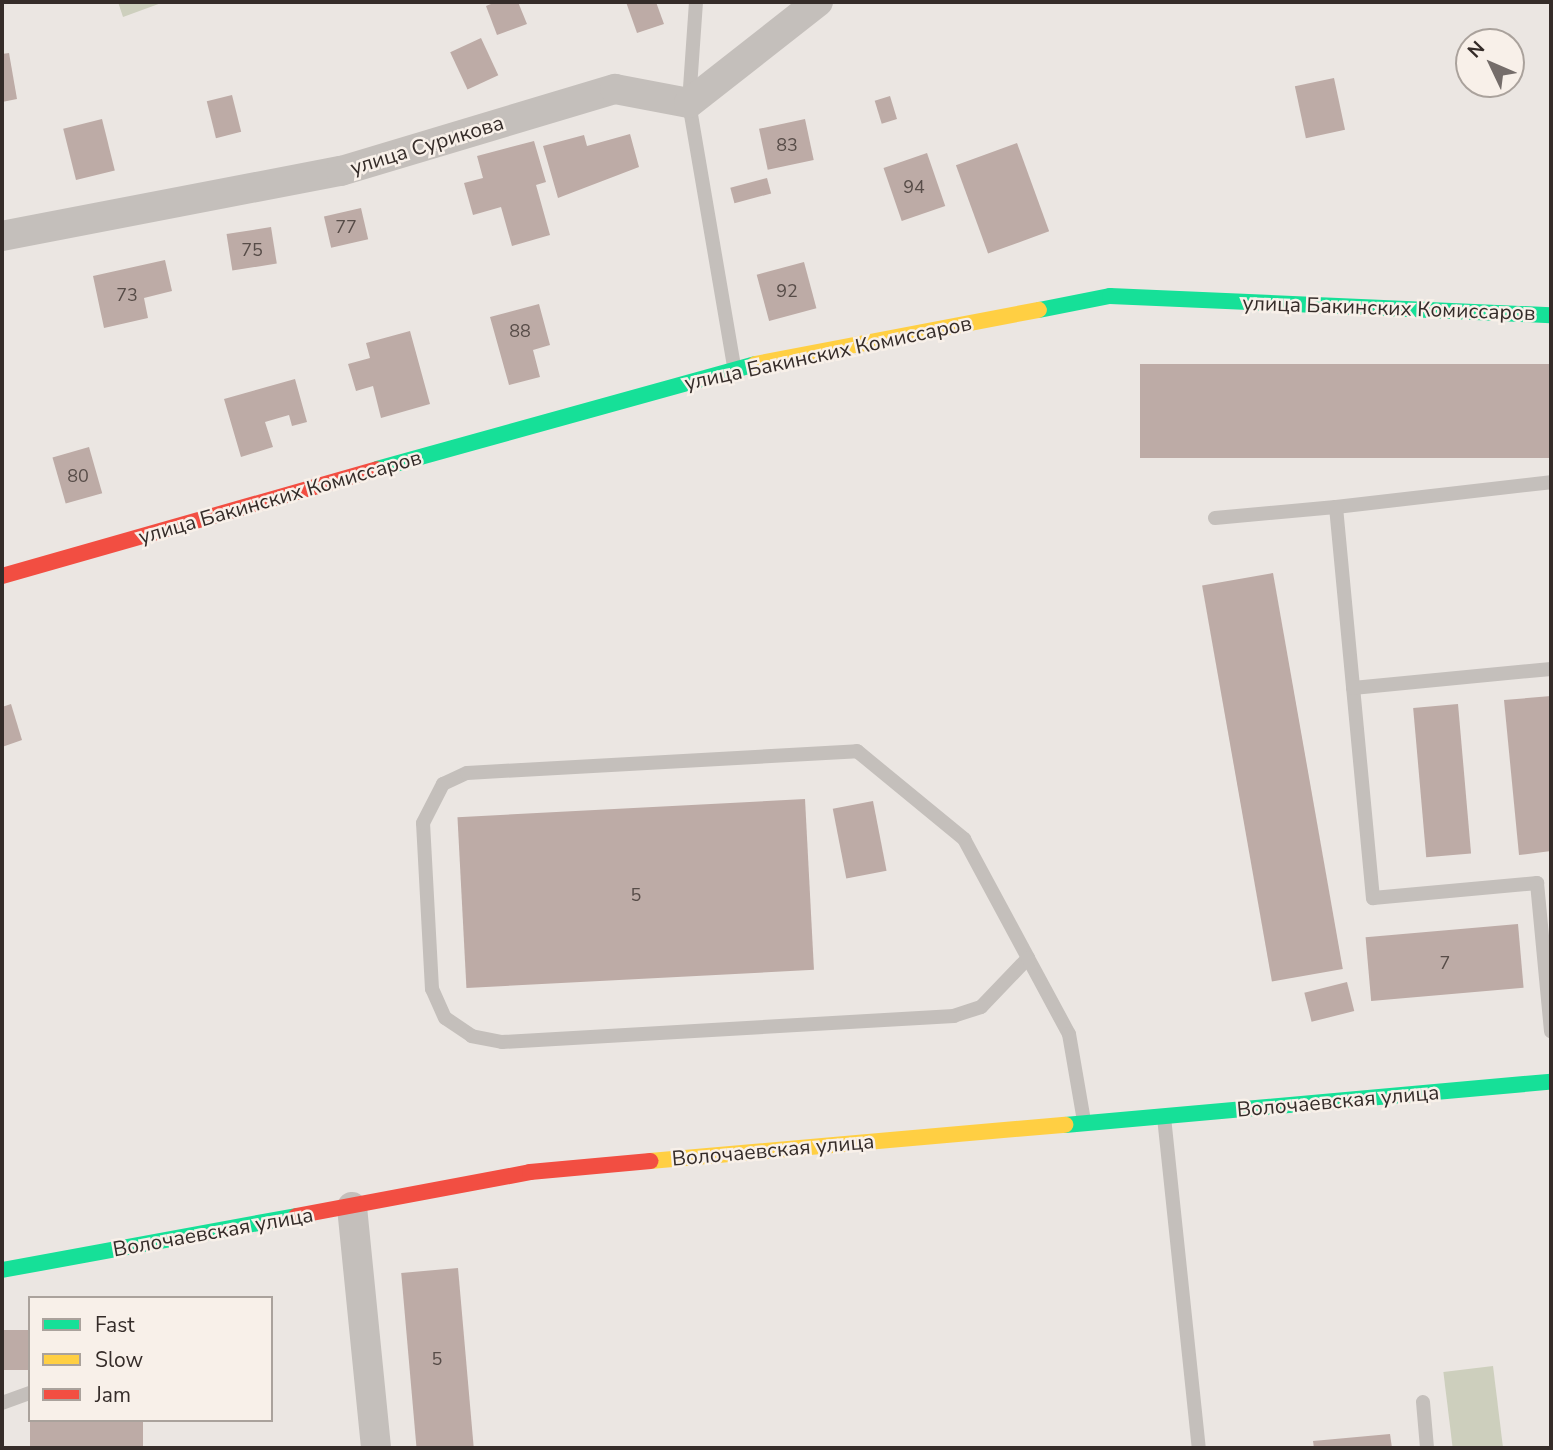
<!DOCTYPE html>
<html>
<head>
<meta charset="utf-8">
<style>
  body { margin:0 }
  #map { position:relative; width:1553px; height:1450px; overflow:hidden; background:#ebe6e2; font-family:"Nunito Sans",sans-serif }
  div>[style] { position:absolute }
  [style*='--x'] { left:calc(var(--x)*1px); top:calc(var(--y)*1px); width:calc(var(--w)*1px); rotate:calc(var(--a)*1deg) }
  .green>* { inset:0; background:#cdcfbd; transform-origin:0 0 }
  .building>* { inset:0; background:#bdaba6; transform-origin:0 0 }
  .lane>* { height:14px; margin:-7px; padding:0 7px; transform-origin:7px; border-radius:7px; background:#c4bfbb }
  .street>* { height:30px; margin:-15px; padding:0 15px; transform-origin:15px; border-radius:15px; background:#c4bfbb }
  .fast>* { height:16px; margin:-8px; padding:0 8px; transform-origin:8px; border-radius:8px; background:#16e098 }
  .slow>* { height:16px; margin:-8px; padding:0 8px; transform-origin:8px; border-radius:8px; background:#ffcf43 }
  .jam>* { height:16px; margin:-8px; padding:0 8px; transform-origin:8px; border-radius:8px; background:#f24e42 }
  span { translate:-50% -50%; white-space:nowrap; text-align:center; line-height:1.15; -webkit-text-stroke:5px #f8f0e9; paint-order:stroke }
  .number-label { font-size:18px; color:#574c48 }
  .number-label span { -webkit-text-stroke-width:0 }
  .street-label { font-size:21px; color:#352c29 }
  .frame { position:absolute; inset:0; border:4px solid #352c29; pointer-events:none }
  .legend { position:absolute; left:28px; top:1296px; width:245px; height:126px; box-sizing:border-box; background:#f8f0e9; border:2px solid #aaa29c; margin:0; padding:9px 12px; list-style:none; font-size:21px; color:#352c29 }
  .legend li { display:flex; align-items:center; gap:14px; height:35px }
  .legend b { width:35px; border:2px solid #aaa29c }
  .north { position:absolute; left:1455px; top:28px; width:70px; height:70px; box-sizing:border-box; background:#f8f0e9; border:2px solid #aaa29c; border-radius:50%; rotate:314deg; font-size:19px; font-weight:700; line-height:28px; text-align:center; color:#352c29 }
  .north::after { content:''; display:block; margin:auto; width:24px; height:32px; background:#756d6a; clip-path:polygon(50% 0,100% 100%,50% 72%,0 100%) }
</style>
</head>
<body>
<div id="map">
  <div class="green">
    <i style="clip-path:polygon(118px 2px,164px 2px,123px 17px)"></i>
    <i style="left:1493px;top:1366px;width:83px;height:50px;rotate:83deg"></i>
  </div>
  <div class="building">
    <i style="clip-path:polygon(496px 2px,518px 2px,527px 24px,497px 35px,486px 6px)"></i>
    <i style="clip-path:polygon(626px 2px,656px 2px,664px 24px,637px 33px)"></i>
    <i style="left:481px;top:38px;width:41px;height:34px;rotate:65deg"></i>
    <i style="clip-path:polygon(9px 53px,17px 99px,2px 102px,2px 54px)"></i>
    <i style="left:1334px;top:78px;width:53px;height:40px;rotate:78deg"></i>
    <i style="left:232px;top:95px;width:38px;height:26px;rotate:76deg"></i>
    <i style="left:890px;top:96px;width:24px;height:16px;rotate:73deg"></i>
    <i style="left:102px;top:119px;width:53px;height:40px;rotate:76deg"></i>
    <i style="left:805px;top:119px;width:42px;height:47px;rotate:78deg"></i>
    <i style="clip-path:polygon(630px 134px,639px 167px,558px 198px,543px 146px,584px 135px,587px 146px)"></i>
    <i style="clip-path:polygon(534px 141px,546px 182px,536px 185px,550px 235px,512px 246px,501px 207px,473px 215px,464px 183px,483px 178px,477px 156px)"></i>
    <i style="left:1017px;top:143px;width:94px;height:65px;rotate:70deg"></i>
    <i style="left:927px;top:153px;width:56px;height:46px;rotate:71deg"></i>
    <i style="left:767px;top:178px;width:16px;height:38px;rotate:75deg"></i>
    <i style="left:361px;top:208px;width:32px;height:38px;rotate:77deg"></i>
    <i style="left:271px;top:227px;width:37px;height:45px;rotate:81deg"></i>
    <i style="clip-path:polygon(165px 260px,172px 291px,144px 298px,148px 318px,104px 328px,93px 276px)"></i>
    <i style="left:804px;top:262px;width:48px;height:49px;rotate:75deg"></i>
    <i style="clip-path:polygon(539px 304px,550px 345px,533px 350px,540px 377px,509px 385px,490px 317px)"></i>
    <i style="clip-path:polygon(410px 331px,430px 404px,381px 418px,373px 386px,356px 391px,348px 364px,370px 358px,366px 343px)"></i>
    <i style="left:1551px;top:364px;width:94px;height:411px;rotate:90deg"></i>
    <i style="clip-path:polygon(295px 379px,307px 422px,292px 426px,289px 415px,265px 422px,273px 447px,241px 457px,224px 399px)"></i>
    <i style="left:89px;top:447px;width:48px;height:38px;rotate:74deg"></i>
    <i style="left:1273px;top:573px;width:402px;height:72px;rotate:80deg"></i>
    <i style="clip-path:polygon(1551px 696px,1551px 851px,1519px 855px,1504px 700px)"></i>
    <i style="clip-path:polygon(11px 704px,22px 740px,2px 747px,2px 707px)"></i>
    <i style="left:1458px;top:704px;width:150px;height:45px;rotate:85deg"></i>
    <i style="left:805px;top:799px;width:171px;height:348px;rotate:87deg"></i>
    <i style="left:873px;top:801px;width:71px;height:41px;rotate:79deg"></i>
    <i style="left:1518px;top:924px;width:64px;height:153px;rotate:85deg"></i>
    <i style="left:1347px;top:982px;width:30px;height:44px;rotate:76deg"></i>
    <i style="left:458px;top:1268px;width:179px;height:57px;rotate:85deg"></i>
    <i style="left:30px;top:1330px;width:40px;height:28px;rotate:90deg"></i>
    <i style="left:30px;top:1420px;width:113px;height:28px"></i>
    <i style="clip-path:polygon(1390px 1434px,1392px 1448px,1314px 1448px,1313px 1441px)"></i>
  </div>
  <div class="lane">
    <i style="--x:696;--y:2;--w:101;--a:94"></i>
    <i style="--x:689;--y:103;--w:267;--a:80.3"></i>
    <i style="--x:1336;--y:507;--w:216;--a:-6.6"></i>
    <i style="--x:1215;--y:518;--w:121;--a:-5.2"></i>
    <i style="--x:1336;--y:507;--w:393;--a:84.6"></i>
    <i style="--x:1373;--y:898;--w:165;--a:-5.2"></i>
    <i style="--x:1537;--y:883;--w:149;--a:84.6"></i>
    <i style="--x:1353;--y:688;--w:199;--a:-5.5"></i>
    <i style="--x:1028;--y:958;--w:68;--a:133.8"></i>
    <i style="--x:981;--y:1007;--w:28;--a:162"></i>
    <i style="--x:954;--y:1016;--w:453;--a:176.7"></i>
    <i style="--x:502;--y:1042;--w:31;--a:-169"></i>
    <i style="--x:472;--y:1036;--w:32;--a:-146"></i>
    <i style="--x:445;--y:1018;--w:32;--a:-114"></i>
    <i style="--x:432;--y:989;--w:166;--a:-93.1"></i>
    <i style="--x:423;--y:823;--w:44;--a:-62.9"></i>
    <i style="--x:443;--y:784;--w:26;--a:-25"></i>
    <i style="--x:467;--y:773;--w:391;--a:-3.2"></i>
    <i style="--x:857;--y:751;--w:139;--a:39.4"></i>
    <i style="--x:964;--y:839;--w:135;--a:61.7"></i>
    <i style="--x:1028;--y:958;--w:86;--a:61.7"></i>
    <i style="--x:1069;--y:1034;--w:88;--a:80.2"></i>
    <i style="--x:1164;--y:1117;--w:333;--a:84"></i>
    <i style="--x:1423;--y:1402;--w:46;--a:85"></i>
    <i style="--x:2;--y:1403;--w:30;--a:-20"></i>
  </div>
  <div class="street">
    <i style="--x:2;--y:236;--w:345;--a:-10.9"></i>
    <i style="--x:341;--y:171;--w:286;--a:-16.7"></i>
    <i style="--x:615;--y:89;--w:75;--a:10.7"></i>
    <i style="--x:689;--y:103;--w:164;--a:-38.1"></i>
    <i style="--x:352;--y:1207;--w:242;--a:84.3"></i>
  </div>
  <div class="fast">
    <i style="--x:1039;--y:310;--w:72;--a:-11.2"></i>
    <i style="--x:1110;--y:296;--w:441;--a:2.5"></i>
    <i style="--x:377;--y:469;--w:392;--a:-15.5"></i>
    <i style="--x:1065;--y:1125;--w:488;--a:-5.1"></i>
    <i style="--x:2;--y:1270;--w:299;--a:-10.4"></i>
  </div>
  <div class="slow">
    <i style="--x:755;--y:364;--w:289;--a:-10.8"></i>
    <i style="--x:650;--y:1161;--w:417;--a:-5"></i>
  </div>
  <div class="jam">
    <i style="--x:2;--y:576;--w:390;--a:-15.9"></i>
    <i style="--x:296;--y:1216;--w:238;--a:-10.6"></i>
    <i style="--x:530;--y:1172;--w:121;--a:-5.2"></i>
  </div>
  <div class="number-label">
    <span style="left:787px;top:145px">83</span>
    <span style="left:914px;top:187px">94</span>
    <span style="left:346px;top:227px">77</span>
    <span style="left:252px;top:250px">75</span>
    <span style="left:787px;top:291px">92</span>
    <span style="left:127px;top:295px">73</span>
    <span style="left:520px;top:331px">88</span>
    <span style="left:78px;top:476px">80</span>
    <span style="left:636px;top:895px">5</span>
    <span style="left:1445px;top:963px">7</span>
    <span style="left:437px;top:1359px">5</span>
  </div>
  <div class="street-label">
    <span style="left:427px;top:145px;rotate:-17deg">улица Сурикова</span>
    <span style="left:1389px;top:308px;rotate:2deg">улица Бакинских Комиссаров</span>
    <span style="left:828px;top:353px;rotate:-12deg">улица Бакинских Комиссаров</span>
    <span style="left:280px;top:497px;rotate:-16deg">улица Бакинских Комиссаров</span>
    <span style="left:1338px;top:1101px;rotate:-5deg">Волочаевская улица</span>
    <span style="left:773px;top:1150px;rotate:-5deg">Волочаевская улица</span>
    <span style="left:213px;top:1232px;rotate:-10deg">Волочаевская улица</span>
  </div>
  <div class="frame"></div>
  <ul class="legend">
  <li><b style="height:9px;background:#16e098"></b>Fast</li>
  <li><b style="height:9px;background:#ffcf43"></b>Slow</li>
  <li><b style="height:9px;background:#f24e42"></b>Jam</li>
  </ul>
  <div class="north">N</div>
</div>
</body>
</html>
